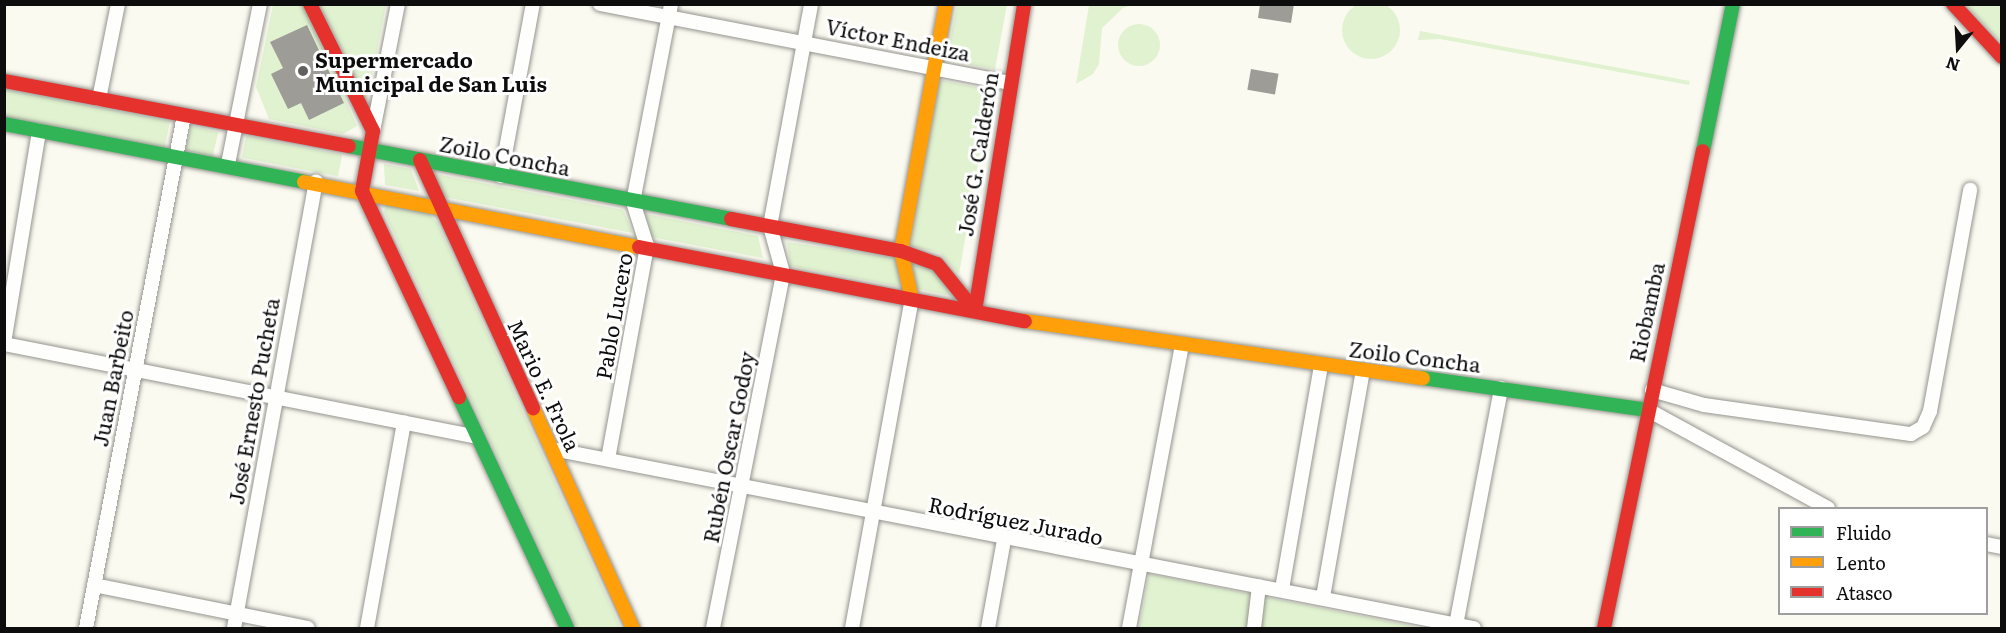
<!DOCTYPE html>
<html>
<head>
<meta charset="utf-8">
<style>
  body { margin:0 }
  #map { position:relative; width:2006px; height:633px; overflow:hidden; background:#fbfaf0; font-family:Literata,serif }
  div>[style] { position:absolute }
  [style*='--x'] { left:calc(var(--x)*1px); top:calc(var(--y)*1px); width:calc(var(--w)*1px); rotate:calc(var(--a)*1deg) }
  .green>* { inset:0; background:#e0f2cf; transform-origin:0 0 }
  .round { border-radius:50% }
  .building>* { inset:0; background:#9e9c96; transform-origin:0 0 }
  .roads { filter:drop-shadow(0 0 2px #94948f) drop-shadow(0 0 2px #94948f) }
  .street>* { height:14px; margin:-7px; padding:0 7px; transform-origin:7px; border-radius:7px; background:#fefefd }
  .fast>* { height:14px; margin:-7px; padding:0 7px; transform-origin:7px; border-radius:7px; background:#30b455 }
  .slow>* { height:14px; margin:-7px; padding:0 7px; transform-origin:7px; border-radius:7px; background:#ff9f0a }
  .jam>* { height:14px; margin:-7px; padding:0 7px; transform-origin:7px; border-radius:7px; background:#e5322d }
  .dots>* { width:16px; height:16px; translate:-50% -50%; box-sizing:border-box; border:3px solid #fff; border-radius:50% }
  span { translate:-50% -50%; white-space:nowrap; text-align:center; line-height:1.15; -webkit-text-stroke:6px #fff; paint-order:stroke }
  .street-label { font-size:21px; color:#0d0d0d }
  .poi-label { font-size:21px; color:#0d0d0d; font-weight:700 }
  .left { translate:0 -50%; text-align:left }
  .frame { position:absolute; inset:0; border:6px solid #0d0d0d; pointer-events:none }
  .legend { position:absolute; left:1778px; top:507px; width:210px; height:108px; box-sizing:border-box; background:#fff; border:2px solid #9e9e9e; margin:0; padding:8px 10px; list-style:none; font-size:18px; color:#0d0d0d }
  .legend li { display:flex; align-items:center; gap:12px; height:30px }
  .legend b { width:30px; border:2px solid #9e9e9e }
  .north { position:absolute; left:1928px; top:18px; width:60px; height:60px; -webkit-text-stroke:4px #fff; paint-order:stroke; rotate:198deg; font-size:16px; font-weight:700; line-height:24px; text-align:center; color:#0d0d0d }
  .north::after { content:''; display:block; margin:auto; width:21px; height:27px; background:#0d0d0d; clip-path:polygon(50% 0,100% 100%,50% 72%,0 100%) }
</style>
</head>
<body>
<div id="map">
  <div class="green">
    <i class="round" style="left:1342px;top:1px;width:58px;height:58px"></i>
    <i style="clip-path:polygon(273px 5px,303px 5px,357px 126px,343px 134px,269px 119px,256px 87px)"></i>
    <i style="clip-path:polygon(319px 5px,386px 5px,367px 100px)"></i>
    <i style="clip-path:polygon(957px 5px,1007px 5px,995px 69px,946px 61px)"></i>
    <i style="clip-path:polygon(1089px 5px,1133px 5px,1123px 8px,1102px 28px,1099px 64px,1093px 74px,1076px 84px)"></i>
    <i style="clip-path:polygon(1966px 5px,2001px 5px,2001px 42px)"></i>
    <i class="round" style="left:1118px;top:24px;width:42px;height:42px"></i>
    <i style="clip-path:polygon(1420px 31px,1690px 81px,1689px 85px,1440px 39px,1418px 40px)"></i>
    <i style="clip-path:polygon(940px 80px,991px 90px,959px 274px,940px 253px,911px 246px)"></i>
    <i style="left:4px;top:89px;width:169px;height:27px;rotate:11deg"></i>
    <i style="left:191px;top:126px;width:28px;height:25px;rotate:13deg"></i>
    <i style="left:246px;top:136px;width:98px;height:22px;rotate:11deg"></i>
    <i style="clip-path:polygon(384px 164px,411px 169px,419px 191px,385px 185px)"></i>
    <i style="clip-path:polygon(435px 174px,623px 210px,633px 233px,444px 197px)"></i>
    <i style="clip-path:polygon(386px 202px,424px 209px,437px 222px,621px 628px,577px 628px,384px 212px)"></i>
    <i style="clip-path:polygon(646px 214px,758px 236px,763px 258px,651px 237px)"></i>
    <i style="clip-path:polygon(787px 242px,895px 258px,901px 287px,790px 266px)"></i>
    <i style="clip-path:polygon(912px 263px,926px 266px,937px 274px,952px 296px,918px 289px)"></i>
    <i style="clip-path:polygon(1149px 574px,1422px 628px,1139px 628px)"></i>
  </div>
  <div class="building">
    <i style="clip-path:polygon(1260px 4px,1294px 4px,1291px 23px,1258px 18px)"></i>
    <i style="clip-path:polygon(307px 25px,344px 103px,309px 120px,301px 103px,288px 109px,271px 74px,283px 68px,270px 42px)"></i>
    <i style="left:1251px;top:69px;width:28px;height:21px;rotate:10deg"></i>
  </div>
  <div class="roads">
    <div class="street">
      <i style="--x:600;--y:4;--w:418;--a:10.9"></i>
      <i style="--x:99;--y:99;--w:97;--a:-78.7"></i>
      <i style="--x:373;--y:131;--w:129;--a:-78.9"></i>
      <i style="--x:228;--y:164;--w:163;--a:-78.7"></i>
      <i style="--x:501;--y:176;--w:175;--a:-79.5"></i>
      <i style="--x:4;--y:343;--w:215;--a:-80.6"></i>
      <i style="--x:4;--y:344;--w:479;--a:11.1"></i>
      <i style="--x:1652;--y:390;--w:54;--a:16.1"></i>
      <i style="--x:1704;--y:405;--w:209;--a:8"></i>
      <i style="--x:1911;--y:434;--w:14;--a:-30"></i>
      <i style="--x:1923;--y:427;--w:17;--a:-66"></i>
      <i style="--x:1930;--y:411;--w:225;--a:-79.7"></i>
      <i style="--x:1648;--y:410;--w:205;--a:28.6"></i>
      <i style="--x:552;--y:449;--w:939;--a:10.99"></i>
      <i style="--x:608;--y:459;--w:217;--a:-79.6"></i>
      <i style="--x:647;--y:246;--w:46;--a:-107.7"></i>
      <i style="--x:633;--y:202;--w:202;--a:-79.1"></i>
      <i style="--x:1986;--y:544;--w:16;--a:11"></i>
      <i style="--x:94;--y:585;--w:218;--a:11.4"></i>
      <i style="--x:1282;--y:589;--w:226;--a:-80.1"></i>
      <i style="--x:1323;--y:597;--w:230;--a:-80"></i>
      <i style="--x:1456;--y:625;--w:241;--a:-79.2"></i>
      <i style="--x:86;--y:628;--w:522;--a:-79.18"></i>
      <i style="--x:234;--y:628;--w:454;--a:-79.6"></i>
      <i style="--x:367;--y:628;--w:209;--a:-79.8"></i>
      <i style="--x:713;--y:628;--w:362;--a:-78.8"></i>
      <i style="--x:783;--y:273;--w:49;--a:-105.5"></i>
      <i style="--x:770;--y:226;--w:226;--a:-79.5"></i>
      <i style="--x:852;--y:628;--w:334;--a:-79.7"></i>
      <i style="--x:988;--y:628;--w:89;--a:-79.7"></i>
      <i style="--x:1129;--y:628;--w:287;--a:-79.4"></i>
      <i style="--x:1254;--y:628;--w:42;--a:-83.2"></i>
    </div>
    <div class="fast">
      <i style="--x:4;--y:124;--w:306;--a:10.9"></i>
      <i style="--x:349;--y:146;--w:389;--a:10.8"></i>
      <i style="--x:1703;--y:151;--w:150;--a:-78.5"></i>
      <i style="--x:1423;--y:378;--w:227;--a:8.1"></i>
      <i style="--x:459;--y:397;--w:255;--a:64.9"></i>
    </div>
    <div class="slow">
      <i style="--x:304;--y:182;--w:341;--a:11"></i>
      <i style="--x:912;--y:299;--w:49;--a:-102.9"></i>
      <i style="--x:901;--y:251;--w:251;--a:-79.7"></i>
      <i style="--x:1025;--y:321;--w:402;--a:8.2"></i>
      <i style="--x:533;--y:408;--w:242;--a:65.6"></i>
    </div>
    <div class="jam">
      <i style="--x:310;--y:4;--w:142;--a:63.6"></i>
      <i style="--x:373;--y:131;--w:61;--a:100.4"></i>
      <i style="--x:362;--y:191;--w:228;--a:64.8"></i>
      <i style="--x:1953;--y:4;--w:72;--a:47.2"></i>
      <i style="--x:4;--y:81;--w:351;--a:10.7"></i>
      <i style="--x:420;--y:160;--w:273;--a:65.5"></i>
      <i style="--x:731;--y:219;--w:173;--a:10.7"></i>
      <i style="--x:901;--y:251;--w:38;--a:20"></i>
      <i style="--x:937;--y:264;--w:60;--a:51"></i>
      <i style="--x:639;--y:247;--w:393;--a:10.9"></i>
      <i style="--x:975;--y:311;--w:311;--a:-80.9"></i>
      <i style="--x:1604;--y:628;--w:487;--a:-78.3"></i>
    </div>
  </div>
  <div class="dots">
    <i style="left:303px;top:71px;background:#60605c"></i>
  </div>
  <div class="street-label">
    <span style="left:898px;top:39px;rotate:11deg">Víctor Endeiza</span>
    <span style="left:977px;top:154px;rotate:-81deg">José G. Calderón</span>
    <span style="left:505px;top:155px;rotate:11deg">Zoilo Concha</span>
    <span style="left:1646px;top:312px;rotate:-78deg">Riobamba</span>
    <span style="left:613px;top:316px;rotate:-80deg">Pablo Lucero</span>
    <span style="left:1415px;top:356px;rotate:7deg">Zoilo Concha</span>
    <span style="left:112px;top:378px;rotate:-79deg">Juan Barbeito</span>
    <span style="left:545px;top:385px;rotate:65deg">Mario E. Frola</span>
    <span style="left:253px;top:401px;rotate:-80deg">José Ernesto Pucheta</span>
    <span style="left:728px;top:447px;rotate:-79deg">Rubén Oscar Godoy</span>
    <span style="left:1016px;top:520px;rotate:11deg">Rodríguez Jurado</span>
  </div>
  <div class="poi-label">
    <span class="left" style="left:315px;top:71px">Supermercado<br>Municipal de San Luis</span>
  </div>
  <div class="frame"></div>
  <ul class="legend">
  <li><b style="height:8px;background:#30b455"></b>Fluido</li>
  <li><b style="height:8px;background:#ff9f0a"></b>Lento</li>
  <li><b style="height:8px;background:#e5322d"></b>Atasco</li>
  </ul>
  <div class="north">N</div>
</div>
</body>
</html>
